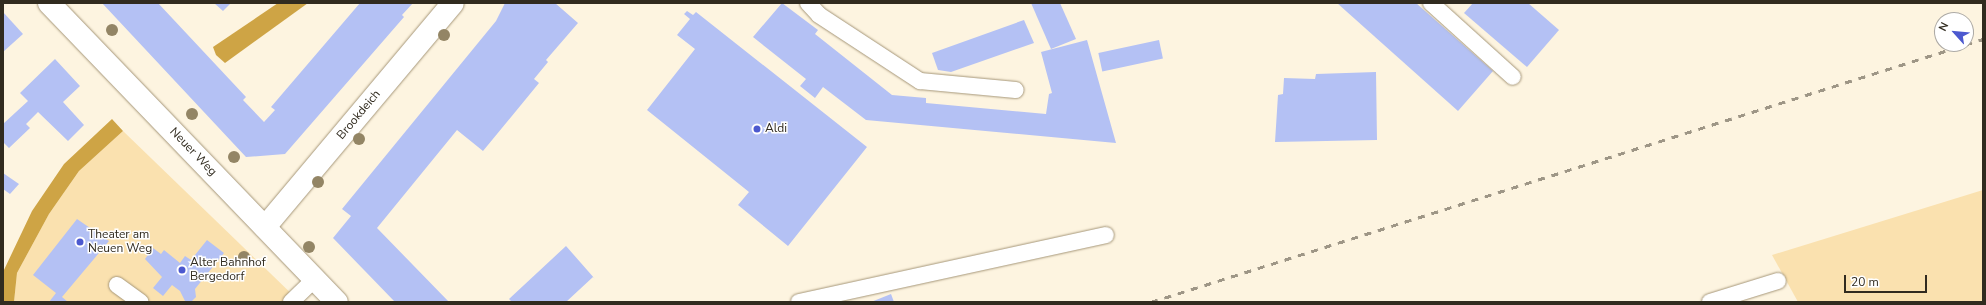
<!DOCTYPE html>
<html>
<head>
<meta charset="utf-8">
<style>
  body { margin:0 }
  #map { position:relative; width:1986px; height:305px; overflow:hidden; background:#fdf4e0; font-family:"Nunito Sans",sans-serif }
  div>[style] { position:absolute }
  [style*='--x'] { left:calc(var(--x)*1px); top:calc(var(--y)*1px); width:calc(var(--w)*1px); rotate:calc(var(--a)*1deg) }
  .green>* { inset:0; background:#fae1af }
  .water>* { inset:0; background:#cea445 }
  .building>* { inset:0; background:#b4c1f4; transform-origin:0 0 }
  .roads { filter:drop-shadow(0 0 1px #a69779) drop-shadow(0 0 1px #a69779) }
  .service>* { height:16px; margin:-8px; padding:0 8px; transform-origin:8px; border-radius:8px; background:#fff }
  .minor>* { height:22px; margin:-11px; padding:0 11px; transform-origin:11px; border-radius:11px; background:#fff }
  .rail>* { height:3px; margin-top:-1.5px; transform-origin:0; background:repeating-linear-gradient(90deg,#9e9686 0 7px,transparent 0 14px) }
  .trees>* { width:12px; height:12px; margin:-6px; border-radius:50%; background:#938565 }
  .dots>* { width:11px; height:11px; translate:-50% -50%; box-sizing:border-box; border:2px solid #fff; border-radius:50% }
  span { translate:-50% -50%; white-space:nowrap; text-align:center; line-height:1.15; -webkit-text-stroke:3px #fff; paint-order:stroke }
  .street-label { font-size:12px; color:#312b1f }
  .poi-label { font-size:12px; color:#312b1f }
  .left { translate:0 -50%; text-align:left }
  .frame { position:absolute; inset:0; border:4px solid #312b1f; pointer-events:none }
  .north { position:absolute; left:1934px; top:12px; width:40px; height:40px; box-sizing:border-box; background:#fff; border:1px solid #adaaa5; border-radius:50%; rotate:297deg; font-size:11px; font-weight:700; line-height:16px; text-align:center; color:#312b1f }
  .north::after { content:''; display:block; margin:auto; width:14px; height:18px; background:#4c59cf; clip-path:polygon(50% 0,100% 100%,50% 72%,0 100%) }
  .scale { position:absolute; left:1844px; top:275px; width:83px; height:18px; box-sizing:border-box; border:2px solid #312b1f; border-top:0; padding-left:5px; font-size:12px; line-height:14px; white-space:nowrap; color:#312b1f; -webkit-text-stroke:3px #fff; paint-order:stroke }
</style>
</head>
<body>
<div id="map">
  <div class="green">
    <i style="clip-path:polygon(123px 131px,300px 302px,14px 302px,17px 273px,49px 214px,79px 171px)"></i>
    <i style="clip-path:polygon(1983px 190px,1983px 302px,1798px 302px,1772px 255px)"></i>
  </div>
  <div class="water">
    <i style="clip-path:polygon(278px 3px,308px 3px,225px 63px,216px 55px,213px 47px)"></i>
    <i style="clip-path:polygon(112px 119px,123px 131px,79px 171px,49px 214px,17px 273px,14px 302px,3px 302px,3px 272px,32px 211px,64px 164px)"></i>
  </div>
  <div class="building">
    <i style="clip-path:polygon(102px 3px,158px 3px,246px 97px,243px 100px,264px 122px,275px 110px,271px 107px,360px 3px,413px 3px,402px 15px,404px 17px,285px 154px,246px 157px)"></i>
    <i style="clip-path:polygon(214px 3px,231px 3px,223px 11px)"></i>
    <i style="clip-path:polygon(505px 3px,555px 3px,578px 23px,546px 60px,548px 62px,534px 79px,539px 83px,483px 151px,457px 130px,377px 228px,449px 302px,395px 302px,333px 238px,351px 216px,342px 209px,496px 21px)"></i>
    <i style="clip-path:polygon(782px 3px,818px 30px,815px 34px,892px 95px,926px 98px,926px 103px,1046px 114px,1049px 94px,1052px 93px,1041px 52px,1087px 40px,1116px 143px,866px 120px,823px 87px,815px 98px,800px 86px,806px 79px,753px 37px)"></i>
    <i style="clip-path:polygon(1031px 3px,1060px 3px,1076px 39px,1051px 49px)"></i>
    <i style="clip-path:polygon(1337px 3px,1416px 3px,1493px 71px,1458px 111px)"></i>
    <i style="clip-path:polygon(1473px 3px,1528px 3px,1559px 30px,1527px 67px,1464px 13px)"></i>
    <i style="clip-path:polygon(687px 11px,693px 15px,696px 12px,867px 147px,788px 246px,738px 205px,749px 192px,647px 110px,695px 49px,677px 35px,690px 19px,684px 14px)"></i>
    <i style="clip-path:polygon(3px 12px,23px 34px,3px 52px)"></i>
    <i style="clip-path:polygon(1024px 20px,1034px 43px,951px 72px,938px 70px,932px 53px)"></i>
    <i style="left:1159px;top:40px;width:19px;height:62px;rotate:78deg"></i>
    <i style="clip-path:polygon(55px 59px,80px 86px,63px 102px,84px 125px,68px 141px,38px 112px,26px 124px,30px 128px,9px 148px,3px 142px,3px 124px,28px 101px,20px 93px)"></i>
    <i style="clip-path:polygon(1376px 72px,1377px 140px,1275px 142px,1278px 95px,1283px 94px,1284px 78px,1315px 79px,1316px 74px)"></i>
    <i style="clip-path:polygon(3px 173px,19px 184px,10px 194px,3px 189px)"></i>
    <i style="clip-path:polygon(77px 219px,109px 241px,62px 297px,68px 302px,49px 302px,56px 293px,33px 275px)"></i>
    <i style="clip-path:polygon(207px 240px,224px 253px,195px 289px,196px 297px,192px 301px,185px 301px,180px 291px,172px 285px,163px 296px,153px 288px,162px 277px,145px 259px,153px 248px,161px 254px,164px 250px,180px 263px,185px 256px,191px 260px)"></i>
    <i style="clip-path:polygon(566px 246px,595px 279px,593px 277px,566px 302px,512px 302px,509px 299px)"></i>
    <i style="clip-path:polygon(891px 294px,894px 302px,871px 302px)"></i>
  </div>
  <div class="roads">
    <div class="service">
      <i style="--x:808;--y:3;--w:16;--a:47"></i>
      <i style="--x:819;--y:15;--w:121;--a:33.2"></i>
      <i style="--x:920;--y:81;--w:96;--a:5.4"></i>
      <i style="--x:1431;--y:3;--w:110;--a:42.1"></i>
      <i style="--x:117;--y:285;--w:29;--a:36"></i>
      <i style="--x:291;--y:302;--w:33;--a:-44"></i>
      <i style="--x:799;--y:302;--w:314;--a:-12.3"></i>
      <i style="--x:1710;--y:302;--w:71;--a:-17.2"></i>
    </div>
    <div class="minor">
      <i style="--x:49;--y:3;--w:415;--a:46.1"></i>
      <i style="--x:265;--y:227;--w:292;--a:-50"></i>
    </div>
  </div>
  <div class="rail">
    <i style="--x:1151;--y:302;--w:873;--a:-17.54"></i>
  </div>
  <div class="trees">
    <i style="left:112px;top:30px"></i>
    <i style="left:444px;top:35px"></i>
    <i style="left:192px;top:114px"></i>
    <i style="left:359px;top:139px"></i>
    <i style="left:234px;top:157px"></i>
    <i style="left:318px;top:182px"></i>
    <i style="left:309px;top:247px"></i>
    <i style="left:244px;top:257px"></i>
  </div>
  <div class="dots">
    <i style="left:757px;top:129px;background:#4c59cf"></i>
    <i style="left:80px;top:242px;background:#4c59cf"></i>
    <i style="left:182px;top:270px;background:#4c59cf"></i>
  </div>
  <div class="street-label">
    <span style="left:359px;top:115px;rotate:-50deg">Brookdeich</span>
    <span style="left:193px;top:152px;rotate:46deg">Neuer Weg</span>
  </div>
  <div class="poi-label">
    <span class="left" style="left:765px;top:129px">Aldi</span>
    <span class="left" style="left:88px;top:242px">Theater am<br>Neuen Weg</span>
    <span class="left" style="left:190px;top:270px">Alter Bahnhof<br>Bergedorf</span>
  </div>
  <div class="frame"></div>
  <div class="north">N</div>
  <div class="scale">20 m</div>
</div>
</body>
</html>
